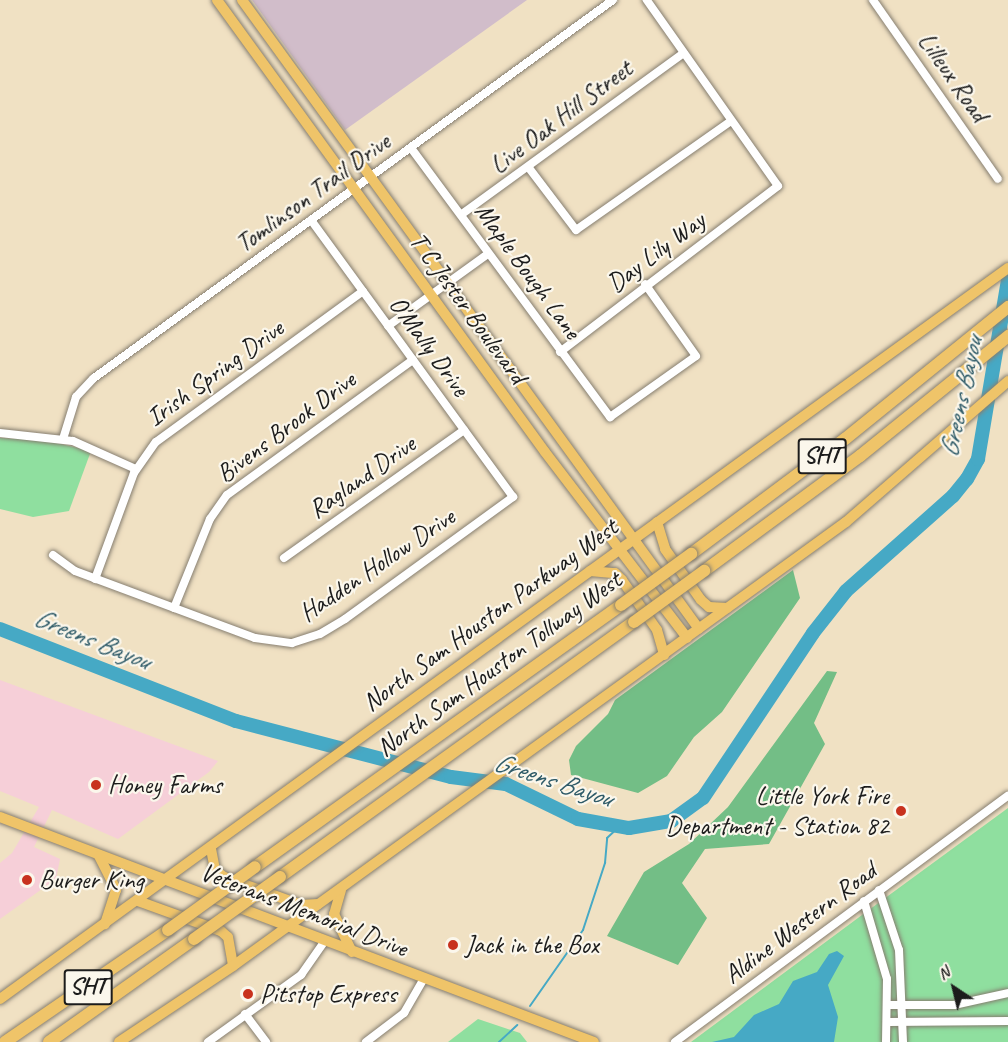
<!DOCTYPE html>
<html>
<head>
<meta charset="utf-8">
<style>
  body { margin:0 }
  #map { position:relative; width:1008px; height:1042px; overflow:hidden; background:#f0e1c3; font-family:Caveat,sans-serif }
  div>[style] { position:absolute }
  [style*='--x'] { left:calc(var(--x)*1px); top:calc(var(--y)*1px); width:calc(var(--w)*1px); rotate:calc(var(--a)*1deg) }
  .built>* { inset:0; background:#f6cfd8 }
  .industrial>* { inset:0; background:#d1bdca }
  .green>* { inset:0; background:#8fdf9f }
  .forest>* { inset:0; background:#73be86 }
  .water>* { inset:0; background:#46a9c5 }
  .stream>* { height:2px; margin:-1px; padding:0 1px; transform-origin:1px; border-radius:1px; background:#46a9c5 }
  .river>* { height:14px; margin:-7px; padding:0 7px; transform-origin:7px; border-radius:7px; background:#46a9c5 }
  .roads { filter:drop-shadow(0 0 2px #867e70) drop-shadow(0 0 2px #867e70) }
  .minor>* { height:8px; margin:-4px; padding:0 4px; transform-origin:4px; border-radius:4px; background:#fff }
  .major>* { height:10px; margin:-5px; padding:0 5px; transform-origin:5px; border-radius:5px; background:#efc469 }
  .highway>* { height:12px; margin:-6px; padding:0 6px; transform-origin:6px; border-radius:6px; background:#efc469 }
  .bridges { filter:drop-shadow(0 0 2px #867e70) drop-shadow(0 0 2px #867e70) }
  .highway-bridge>* { height:12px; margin:-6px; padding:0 6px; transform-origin:6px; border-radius:6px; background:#efc469 }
  .dots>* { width:16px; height:16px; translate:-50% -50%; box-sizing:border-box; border:3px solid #fbf7ec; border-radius:50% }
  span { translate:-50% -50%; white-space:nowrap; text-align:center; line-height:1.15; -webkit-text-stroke:4.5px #fbf7ec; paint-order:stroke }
  .shield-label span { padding:2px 4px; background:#fbf7ec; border:2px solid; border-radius:4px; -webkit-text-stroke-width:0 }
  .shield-label { font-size:24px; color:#1c1c1c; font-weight:700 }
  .street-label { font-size:26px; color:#1c1c1c }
  .poi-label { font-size:26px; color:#1c1c1c }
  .left { translate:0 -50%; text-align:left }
  .right { translate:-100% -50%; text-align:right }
  .water-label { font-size:27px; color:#2f5b68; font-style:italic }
  .north { position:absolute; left:924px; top:958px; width:60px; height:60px; -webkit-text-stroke:4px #fbf7ec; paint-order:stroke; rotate:325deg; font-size:16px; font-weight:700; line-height:24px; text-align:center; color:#1c1c1c }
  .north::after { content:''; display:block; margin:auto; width:21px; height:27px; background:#1c1c1c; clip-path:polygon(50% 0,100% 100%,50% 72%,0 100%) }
</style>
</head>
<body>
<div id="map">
  <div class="built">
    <i style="clip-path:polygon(0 680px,218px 761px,209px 772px,118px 839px,52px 810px,34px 847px,60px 859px,56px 879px,0 919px,0 863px,12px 853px,39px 807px,0 791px)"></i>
  </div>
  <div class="industrial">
    <i style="clip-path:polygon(252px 0,527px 0,345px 130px)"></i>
  </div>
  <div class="green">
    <i style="clip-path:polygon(0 438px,44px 440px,91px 451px,69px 511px,33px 517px,0 509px)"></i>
    <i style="clip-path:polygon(1008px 808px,1008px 1042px,691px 1042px,862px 915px)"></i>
    <i style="clip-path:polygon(478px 1019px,520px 1033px,527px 1042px,448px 1042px)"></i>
  </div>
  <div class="forest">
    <i style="clip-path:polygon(793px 570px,800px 598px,722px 712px,694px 737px,667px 776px,638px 793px,571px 775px,569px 760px,576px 746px,608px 714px,615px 700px)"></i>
    <i style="clip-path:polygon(827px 671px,837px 672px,814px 723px,825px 744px,769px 844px,705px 849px,682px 883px,707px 918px,678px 965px,607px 936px,644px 872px,689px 844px,728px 807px)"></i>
  </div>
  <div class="water">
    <i style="clip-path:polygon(837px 951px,844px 956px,828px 985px,838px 1017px,834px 1042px,712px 1042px,734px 1037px,754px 1015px,779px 1004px,793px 981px,817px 972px,829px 954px)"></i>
  </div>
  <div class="stream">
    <i style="--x:530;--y:1006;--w:93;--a:-55.1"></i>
    <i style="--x:583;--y:930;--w:71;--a:-71.8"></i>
    <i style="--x:605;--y:863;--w:25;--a:-85"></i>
    <i style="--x:607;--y:838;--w:18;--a:-43"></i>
    <i style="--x:499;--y:1042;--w:25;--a:-43"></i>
  </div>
  <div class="river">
    <i style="--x:0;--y:629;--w:253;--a:21.3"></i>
    <i style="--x:236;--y:721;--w:222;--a:14.6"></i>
    <i style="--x:451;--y:777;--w:55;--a:7.3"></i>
    <i style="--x:506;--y:784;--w:80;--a:25.9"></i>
    <i style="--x:578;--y:819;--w:52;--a:10"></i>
    <i style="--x:629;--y:828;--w:43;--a:-9.5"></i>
    <i style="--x:671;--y:821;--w:39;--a:-36"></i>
    <i style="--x:703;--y:798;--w:198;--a:-56.3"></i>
    <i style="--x:813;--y:633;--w:53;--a:-51.8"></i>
    <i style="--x:846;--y:591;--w:143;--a:-41.6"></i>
    <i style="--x:953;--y:496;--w:22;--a:-51"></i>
    <i style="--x:967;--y:479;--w:23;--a:-61"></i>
    <i style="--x:978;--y:459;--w:181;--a:-80.5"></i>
  </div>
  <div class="roads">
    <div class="minor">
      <i style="--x:873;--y:0;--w:218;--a:55.1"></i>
      <i style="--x:411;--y:148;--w:335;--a:53.5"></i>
      <i style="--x:610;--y:417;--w:105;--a:-35.3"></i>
      <i style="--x:696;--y:356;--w:88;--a:-125.3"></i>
      <i style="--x:529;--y:168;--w:78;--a:52.8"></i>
      <i style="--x:576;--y:230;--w:189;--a:-35.1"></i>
      <i style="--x:462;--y:214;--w:274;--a:-36"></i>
      <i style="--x:388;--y:326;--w:123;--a:-35.8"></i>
      <i style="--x:560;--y:352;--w:274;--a:-37.3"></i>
      <i style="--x:778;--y:186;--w:228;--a:-125.2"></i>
      <i style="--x:0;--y:433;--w:73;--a:6.3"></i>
      <i style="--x:73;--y:441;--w:69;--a:24"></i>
      <i style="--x:63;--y:439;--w:44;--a:-72.8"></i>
      <i style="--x:76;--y:397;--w:26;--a:-47"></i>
      <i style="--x:94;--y:378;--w:642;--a:-36.07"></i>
      <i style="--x:53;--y:555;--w:27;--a:36"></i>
      <i style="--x:75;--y:571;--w:192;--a:20.4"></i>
      <i style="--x:255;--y:638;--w:37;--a:8"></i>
      <i style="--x:292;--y:643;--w:29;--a:-18"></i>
      <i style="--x:320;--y:634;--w:29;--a:-31"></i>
      <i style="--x:345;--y:619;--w:208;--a:-36"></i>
      <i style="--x:513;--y:497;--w:343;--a:-126.1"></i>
      <i style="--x:284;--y:558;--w:221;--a:-35.4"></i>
      <i style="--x:95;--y:579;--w:113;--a:-69.8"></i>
      <i style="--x:134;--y:473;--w:38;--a:-55"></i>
      <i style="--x:156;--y:442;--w:256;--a:-36.1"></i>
      <i style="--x:174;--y:608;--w:96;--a:-68"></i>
      <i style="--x:210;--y:519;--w:29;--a:-55"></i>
      <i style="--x:227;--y:495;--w:230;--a:-36"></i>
      <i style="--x:879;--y:890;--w:63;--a:71.6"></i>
      <i style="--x:899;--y:950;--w:92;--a:87.5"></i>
      <i style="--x:864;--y:901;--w:81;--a:73.6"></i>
      <i style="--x:887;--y:979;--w:63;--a:90.9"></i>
      <i style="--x:889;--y:1005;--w:65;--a:0"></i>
      <i style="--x:954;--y:1005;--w:55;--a:-12.5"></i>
      <i style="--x:245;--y:1014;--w:35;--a:53"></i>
      <i style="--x:888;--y:1022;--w:120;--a:-0.5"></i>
      <i style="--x:208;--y:1042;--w:115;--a:-35.8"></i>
      <i style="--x:301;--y:975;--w:40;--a:-55.1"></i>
      <i style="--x:366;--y:1042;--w:48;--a:-37.3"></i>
      <i style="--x:404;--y:1013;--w:39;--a:-60"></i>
      <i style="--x:675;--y:1042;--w:414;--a:-36.5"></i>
    </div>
    <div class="major">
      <i style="--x:217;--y:0;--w:558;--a:54.03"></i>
      <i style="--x:545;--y:452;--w:234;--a:52.6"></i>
      <i style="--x:242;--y:0;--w:777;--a:54"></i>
      <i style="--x:657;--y:522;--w:28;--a:73"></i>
      <i style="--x:665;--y:549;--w:62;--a:54.8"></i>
      <i style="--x:701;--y:600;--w:11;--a:41"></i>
      <i style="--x:709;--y:607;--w:18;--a:3"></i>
      <i style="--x:590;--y:571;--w:25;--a:5"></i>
      <i style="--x:615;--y:573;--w:10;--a:45"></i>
      <i style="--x:622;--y:580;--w:61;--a:55"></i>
      <i style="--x:657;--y:630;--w:26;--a:74"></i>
      <i style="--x:0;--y:817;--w:635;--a:20.75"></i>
      <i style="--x:211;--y:849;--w:21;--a:79"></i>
      <i style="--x:215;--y:870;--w:11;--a:38"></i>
      <i style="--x:224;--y:877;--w:82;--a:20"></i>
      <i style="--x:301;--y:905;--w:17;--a:-3"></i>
      <i style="--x:99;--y:856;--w:38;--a:63"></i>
      <i style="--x:116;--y:890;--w:36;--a:108"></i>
      <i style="--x:341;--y:890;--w:25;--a:106"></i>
      <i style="--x:334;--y:914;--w:42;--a:64.7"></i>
      <i style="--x:138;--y:901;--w:88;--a:19.9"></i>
      <i style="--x:221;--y:931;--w:9;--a:41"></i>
      <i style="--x:228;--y:937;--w:29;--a:80"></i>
      <i style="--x:0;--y:999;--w:1245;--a:-35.95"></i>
      <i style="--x:119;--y:1042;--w:137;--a:-33.7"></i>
      <i style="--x:233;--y:966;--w:757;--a:-35.92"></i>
      <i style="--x:846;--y:522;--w:215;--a:-41"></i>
    </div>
    <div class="highway">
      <i style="--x:691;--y:554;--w:192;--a:-36.8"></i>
      <i style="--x:845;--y:439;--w:210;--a:-39"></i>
      <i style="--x:704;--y:571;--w:194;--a:-36.4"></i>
      <i style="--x:860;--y:456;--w:191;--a:-39"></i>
      <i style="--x:255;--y:867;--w:450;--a:-35.6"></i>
      <i style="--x:280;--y:877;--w:436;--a:-35.8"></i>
      <i style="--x:5;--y:1042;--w:198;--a:-34.5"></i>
      <i style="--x:49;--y:1042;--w:178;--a:-35.4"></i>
    </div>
  </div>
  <div class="bridges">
    <div class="highway-bridge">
      <i style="--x:621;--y:605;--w:87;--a:-36.1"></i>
      <i style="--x:634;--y:622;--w:87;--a:-36.1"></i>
      <i style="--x:168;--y:930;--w:107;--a:-35.9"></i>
      <i style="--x:194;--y:939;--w:106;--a:-35.8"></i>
    </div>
  </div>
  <div class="dots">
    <i style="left:96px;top:785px;background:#c8321e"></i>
    <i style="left:901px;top:811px;background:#c8321e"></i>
    <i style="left:27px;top:880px;background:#c8321e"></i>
    <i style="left:453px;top:945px;background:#c8321e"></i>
    <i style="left:248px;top:994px;background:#c8321e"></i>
  </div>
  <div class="shield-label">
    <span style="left:822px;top:456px">SHT</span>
    <span style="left:88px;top:987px">SHT</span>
  </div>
  <div class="street-label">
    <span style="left:953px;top:77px;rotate:55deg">Lilleux Road</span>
    <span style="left:561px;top:117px;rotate:-37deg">Live Oak Hill Street</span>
    <span style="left:313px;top:193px;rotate:-36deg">Tomlinson Trail Drive</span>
    <span style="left:656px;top:252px;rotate:-37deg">Day Lily Way</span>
    <span style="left:528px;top:271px;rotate:54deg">Maple Bough Lane</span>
    <span style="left:468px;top:308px;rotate:54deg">T C Jester Boulevard</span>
    <span style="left:429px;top:346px;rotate:54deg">O'Mally Drive</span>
    <span style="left:215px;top:373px;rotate:-36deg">Irish Spring Drive</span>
    <span style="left:286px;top:427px;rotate:-37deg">Bivens Brook Drive</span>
    <span style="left:362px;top:477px;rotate:-35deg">Ragland Drive</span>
    <span style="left:377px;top:565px;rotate:-34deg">Hadden Hollow Drive</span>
    <span style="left:490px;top:615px;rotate:-36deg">North Sam Houston Parkway West</span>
    <span style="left:499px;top:664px;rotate:-36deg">North Sam Houston Tollway West</span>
    <span style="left:304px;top:910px;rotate:21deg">Veterans Memorial Drive</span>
    <span style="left:800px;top:923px;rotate:-37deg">Aldine Western Road</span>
  </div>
  <div class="poi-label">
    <span class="left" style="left:108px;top:785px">Honey Farms</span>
    <span class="right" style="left:889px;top:811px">Little York Fire<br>Department - Station 82</span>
    <span class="left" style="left:39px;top:880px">Burger King</span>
    <span class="left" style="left:465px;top:945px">Jack in the Box</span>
    <span class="left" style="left:260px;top:994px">Pitstop Express</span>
  </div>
  <div class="water-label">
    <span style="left:961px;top:397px;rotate:-78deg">Greens Bayou</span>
    <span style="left:92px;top:639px;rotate:22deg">Greens Bayou</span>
    <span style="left:553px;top:780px;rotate:18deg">Greens Bayou</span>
  </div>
  <div class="north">N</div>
</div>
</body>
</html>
